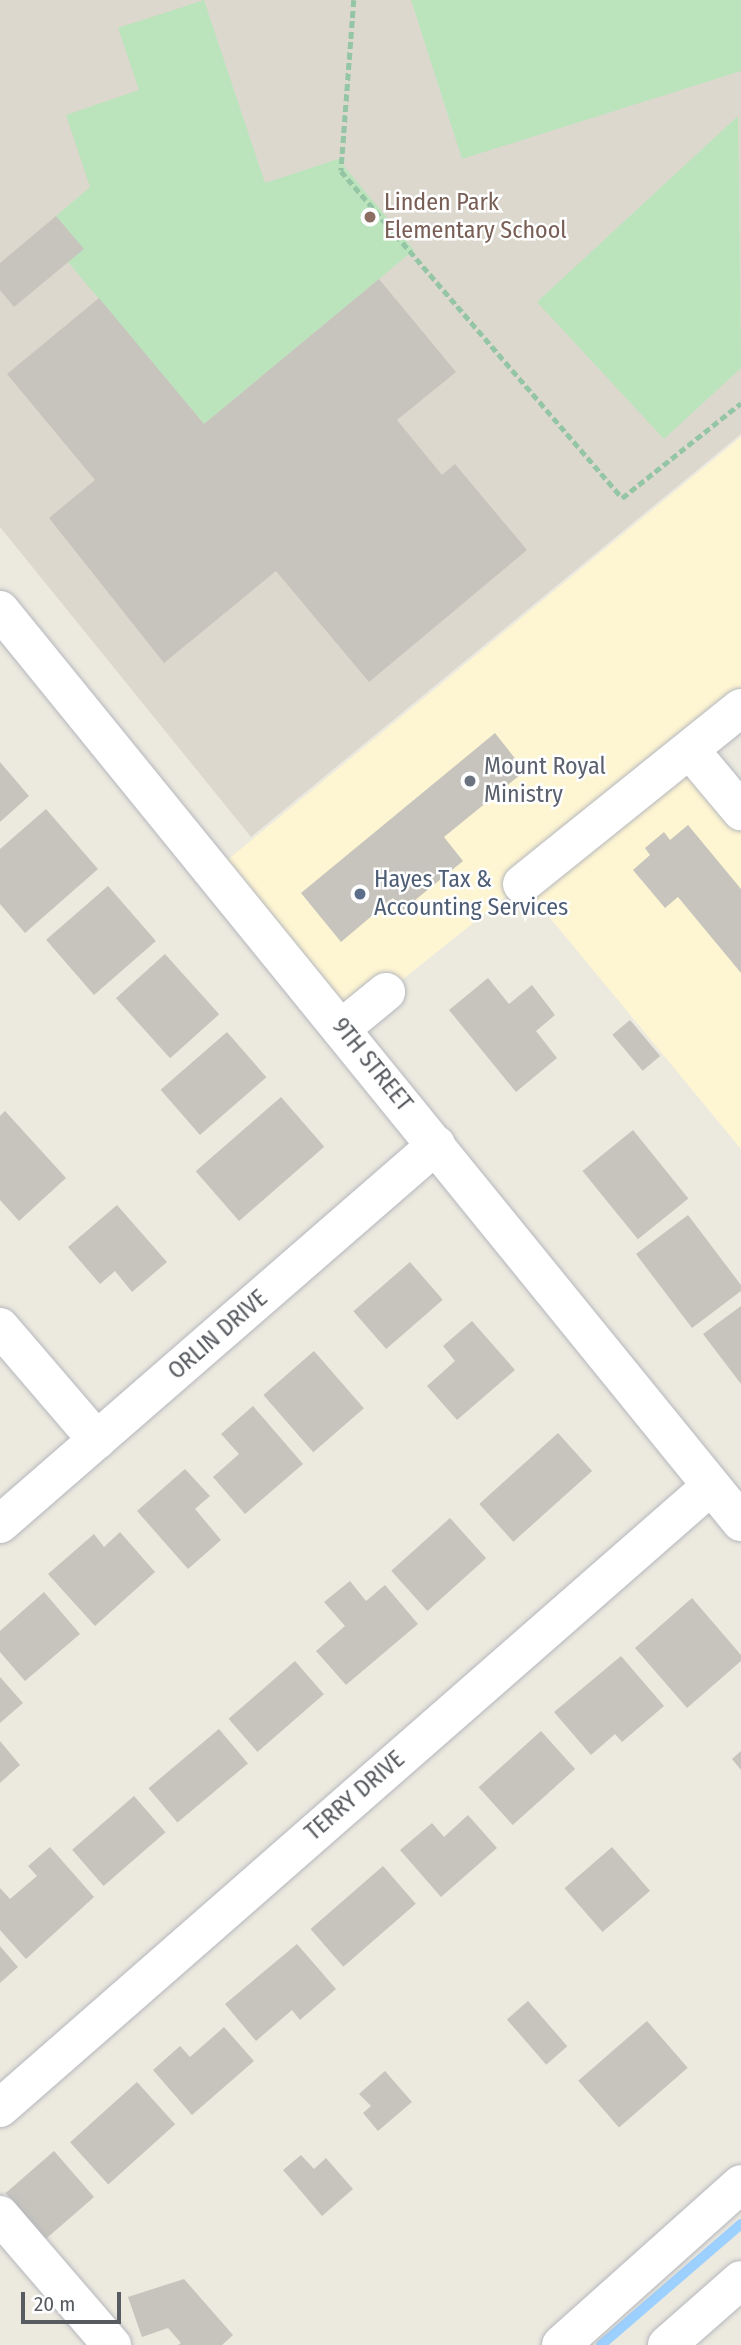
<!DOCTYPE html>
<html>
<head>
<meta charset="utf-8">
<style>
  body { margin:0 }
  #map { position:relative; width:741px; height:2345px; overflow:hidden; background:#ece9df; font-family:"Fira Sans Condensed",sans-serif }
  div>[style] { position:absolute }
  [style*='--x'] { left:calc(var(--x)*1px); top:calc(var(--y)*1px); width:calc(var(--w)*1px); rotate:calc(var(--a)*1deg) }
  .commercial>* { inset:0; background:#fef5d2 }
  .education>* { inset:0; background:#dcd8ce }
  .green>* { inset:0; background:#bbe4bd }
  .stream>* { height:10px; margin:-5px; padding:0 5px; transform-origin:5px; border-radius:5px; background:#9cd0ff }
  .building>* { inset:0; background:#c6c4bd; transform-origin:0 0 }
  .path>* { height:4.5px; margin-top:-2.25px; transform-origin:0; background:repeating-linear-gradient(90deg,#94c5a4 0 7px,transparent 0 10.5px) }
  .roads { filter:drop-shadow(0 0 2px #b5b7bd) drop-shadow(0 0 2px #b5b7bd) }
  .minor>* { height:38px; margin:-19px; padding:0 19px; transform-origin:19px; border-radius:19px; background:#fff }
  .dots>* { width:19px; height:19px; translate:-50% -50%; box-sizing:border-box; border:4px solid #fff; border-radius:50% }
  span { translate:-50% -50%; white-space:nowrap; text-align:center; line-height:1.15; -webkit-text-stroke:5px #fff; paint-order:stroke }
  .education-label { font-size:24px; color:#785e54 }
  .left { translate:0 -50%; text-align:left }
  .worship-label { font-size:24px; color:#5b616d }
  .service-label { font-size:24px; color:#4e5e75 }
  .street-label { font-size:24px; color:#585c61 }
  .scale { position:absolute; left:21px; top:2292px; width:100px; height:32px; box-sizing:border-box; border:4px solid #585c61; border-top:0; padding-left:9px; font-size:21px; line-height:24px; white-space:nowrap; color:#585c61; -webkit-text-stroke:5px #fff; paint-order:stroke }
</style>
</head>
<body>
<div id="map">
  <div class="commercial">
    <i style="clip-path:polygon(741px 437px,741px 708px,690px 750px,741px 811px,741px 1149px,522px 884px,342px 1028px,214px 871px)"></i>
  </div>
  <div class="education">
    <i style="clip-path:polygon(0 0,741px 0,741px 434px,251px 837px,0 527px)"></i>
  </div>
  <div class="green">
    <i style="clip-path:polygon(204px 0,265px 183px,338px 159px,414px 250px,204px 424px,68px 262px,56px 216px,90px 187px,66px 115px,139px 90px,118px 28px)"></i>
    <i style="clip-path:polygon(411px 0,741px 0,741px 71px,462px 159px)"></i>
    <i style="clip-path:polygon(738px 116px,741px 368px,664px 439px,537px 302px)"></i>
  </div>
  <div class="stream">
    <i style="--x:601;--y:2345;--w:185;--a:-40.8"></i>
  </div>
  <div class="building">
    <i style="clip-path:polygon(56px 216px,84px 249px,14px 307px,0 290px,0 263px)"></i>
    <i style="clip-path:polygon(379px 279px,456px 372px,397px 420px,442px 475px,455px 464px,527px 550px,369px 682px,276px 571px,164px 663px,49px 518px,95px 480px,7px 374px,99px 298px,204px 424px)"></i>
    <i style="clip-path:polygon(495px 733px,525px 771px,444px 837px,463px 861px,403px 910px,393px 898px,341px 942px,301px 893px)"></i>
    <i style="clip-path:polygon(0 762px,29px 796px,0 822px)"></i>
    <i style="clip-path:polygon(46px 809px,98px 869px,25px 933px,0 904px,0 849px)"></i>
    <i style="clip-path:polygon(688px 825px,741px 889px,741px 973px,678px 897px,665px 908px,633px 870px,650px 855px,645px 848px,664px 832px,670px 840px)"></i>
    <i style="left:108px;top:886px;width:73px;height:82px;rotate:49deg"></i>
    <i style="left:165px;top:954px;width:81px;height:66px;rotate:48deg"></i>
    <i style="clip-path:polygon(488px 978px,509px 1004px,532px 985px,555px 1015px,536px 1031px,557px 1058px,516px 1092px,449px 1010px)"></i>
    <i style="left:630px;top:1020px;width:47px;height:23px;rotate:50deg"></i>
    <i style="left:227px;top:1032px;width:60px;height:88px;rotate:49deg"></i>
    <i style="left:281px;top:1097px;width:66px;height:113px;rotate:49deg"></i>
    <i style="clip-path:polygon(5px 1111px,66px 1178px,19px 1221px,0 1200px,0 1116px)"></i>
    <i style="left:633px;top:1130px;width:88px;height:65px;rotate:51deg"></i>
    <i style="clip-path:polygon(117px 1205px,167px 1262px,132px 1292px,115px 1271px,100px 1284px,68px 1247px)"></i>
    <i style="clip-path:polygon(688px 1215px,741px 1285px,741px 1291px,692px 1328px,636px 1254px)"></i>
    <i style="left:410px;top:1262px;width:50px;height:75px;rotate:49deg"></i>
    <i style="clip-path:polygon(741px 1306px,741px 1384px,703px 1334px)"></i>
    <i style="clip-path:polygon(472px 1321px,515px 1370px,457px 1420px,427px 1386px,455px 1361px,443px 1346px)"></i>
    <i style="left:314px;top:1351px;width:76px;height:67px;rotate:49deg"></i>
    <i style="clip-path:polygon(253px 1406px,303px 1464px,245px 1514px,213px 1477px,239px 1454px,221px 1434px)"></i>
    <i style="left:558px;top:1433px;width:51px;height:106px;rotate:48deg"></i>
    <i style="clip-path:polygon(185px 1469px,210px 1496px,195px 1509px,221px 1540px,188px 1569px,137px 1511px)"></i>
    <i style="left:450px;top:1518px;width:54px;height:79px;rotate:48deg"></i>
    <i style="clip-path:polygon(120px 1532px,155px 1572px,95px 1626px,48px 1574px,94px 1534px,104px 1547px)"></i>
    <i style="clip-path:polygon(350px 1581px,366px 1601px,385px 1585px,418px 1624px,346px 1685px,316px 1651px,345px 1626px,324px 1602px)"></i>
    <i style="clip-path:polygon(44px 1592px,80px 1634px,25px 1681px,0 1652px,0 1631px)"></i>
    <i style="clip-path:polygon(692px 1598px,741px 1655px,741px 1661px,687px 1708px,635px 1648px)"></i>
    <i style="clip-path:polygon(621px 1656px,664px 1706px,622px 1742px,615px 1734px,591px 1755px,554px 1712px)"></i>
    <i style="left:295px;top:1661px;width:44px;height:88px;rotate:49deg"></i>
    <i style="clip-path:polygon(0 1677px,23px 1703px,0 1723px)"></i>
    <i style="left:219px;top:1729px;width:45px;height:92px;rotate:50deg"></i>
    <i style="left:541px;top:1731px;width:51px;height:84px;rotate:48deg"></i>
    <i style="clip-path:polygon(0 1741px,20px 1765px,0 1783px)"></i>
    <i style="clip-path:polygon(741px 1751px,741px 1770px,732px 1759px)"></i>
    <i style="left:134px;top:1796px;width:48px;height:82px;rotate:49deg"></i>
    <i style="clip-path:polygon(468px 1815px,497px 1848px,441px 1897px,400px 1850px,432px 1823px,444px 1837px)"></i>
    <i style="clip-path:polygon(50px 1847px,94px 1897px,26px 1959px,0 1930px,0 1888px,10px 1899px,37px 1876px,28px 1866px)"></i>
    <i style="left:612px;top:1847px;width:58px;height:63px;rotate:49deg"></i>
    <i style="left:383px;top:1866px;width:50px;height:96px;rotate:49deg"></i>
    <i style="clip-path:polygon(297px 1944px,336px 1989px,300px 2020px,292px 2010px,256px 2041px,225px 2004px)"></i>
    <i style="clip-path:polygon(0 1946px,18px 1967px,0 1983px)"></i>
    <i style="left:528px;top:2001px;width:60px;height:28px;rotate:49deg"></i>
    <i style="left:647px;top:2021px;width:62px;height:91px;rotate:49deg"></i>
    <i style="clip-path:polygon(224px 2027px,254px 2061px,192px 2115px,153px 2070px,180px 2046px,190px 2057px)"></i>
    <i style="clip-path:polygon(385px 2071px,412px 2102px,378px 2131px,363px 2113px,371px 2106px,359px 2094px)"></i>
    <i style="left:137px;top:2082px;width:57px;height:90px;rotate:48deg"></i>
    <i style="left:54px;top:2151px;width:61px;height:64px;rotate:49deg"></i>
    <i style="clip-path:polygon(301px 2155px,314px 2169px,326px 2158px,353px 2189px,322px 2216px,283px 2170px)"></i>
    <i style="clip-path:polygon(184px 2279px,233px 2335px,222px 2345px,178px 2345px,181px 2343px,168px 2328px,142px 2337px,128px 2297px)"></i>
  </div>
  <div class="path">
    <i style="--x:354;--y:0;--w:171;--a:94.3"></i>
    <i style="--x:341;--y:171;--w:431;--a:49.3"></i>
    <i style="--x:622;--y:498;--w:152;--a:-38.6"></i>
  </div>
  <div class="roads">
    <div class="minor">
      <i style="--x:0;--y:610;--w:1175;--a:50.91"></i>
      <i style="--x:690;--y:750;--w:80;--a:50.1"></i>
      <i style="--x:522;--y:884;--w:281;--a:-38.8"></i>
      <i style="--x:342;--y:1028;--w:57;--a:-39.3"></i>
      <i style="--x:0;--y:1327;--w:149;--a:49.4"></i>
      <i style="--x:0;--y:1524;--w:578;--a:-41"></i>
      <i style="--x:0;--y:2108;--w:945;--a:-41.18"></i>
      <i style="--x:0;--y:2215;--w:172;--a:49.3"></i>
      <i style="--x:561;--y:2345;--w:241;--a:-41.8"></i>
      <i style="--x:667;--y:2345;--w:98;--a:-41.3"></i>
    </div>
  </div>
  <div class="dots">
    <i style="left:370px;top:217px;background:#8d6e63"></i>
    <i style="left:470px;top:781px;background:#6b7280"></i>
    <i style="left:360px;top:894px;background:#5c6f8a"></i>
  </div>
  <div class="education-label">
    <span class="left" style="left:384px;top:217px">Linden Park<br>Elementary School</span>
  </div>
  <div class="worship-label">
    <span class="left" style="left:484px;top:781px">Mount Royal<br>Ministry</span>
  </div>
  <div class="service-label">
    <span class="left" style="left:374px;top:894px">Hayes Tax &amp;<br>Accounting Services</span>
  </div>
  <div class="street-label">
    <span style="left:372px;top:1065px;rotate:51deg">9TH STREET</span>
    <span style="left:218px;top:1335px;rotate:-41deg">ORLIN DRIVE</span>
    <span style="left:355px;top:1796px;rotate:-41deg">TERRY DRIVE</span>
  </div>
  <div class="scale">20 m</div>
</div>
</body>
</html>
